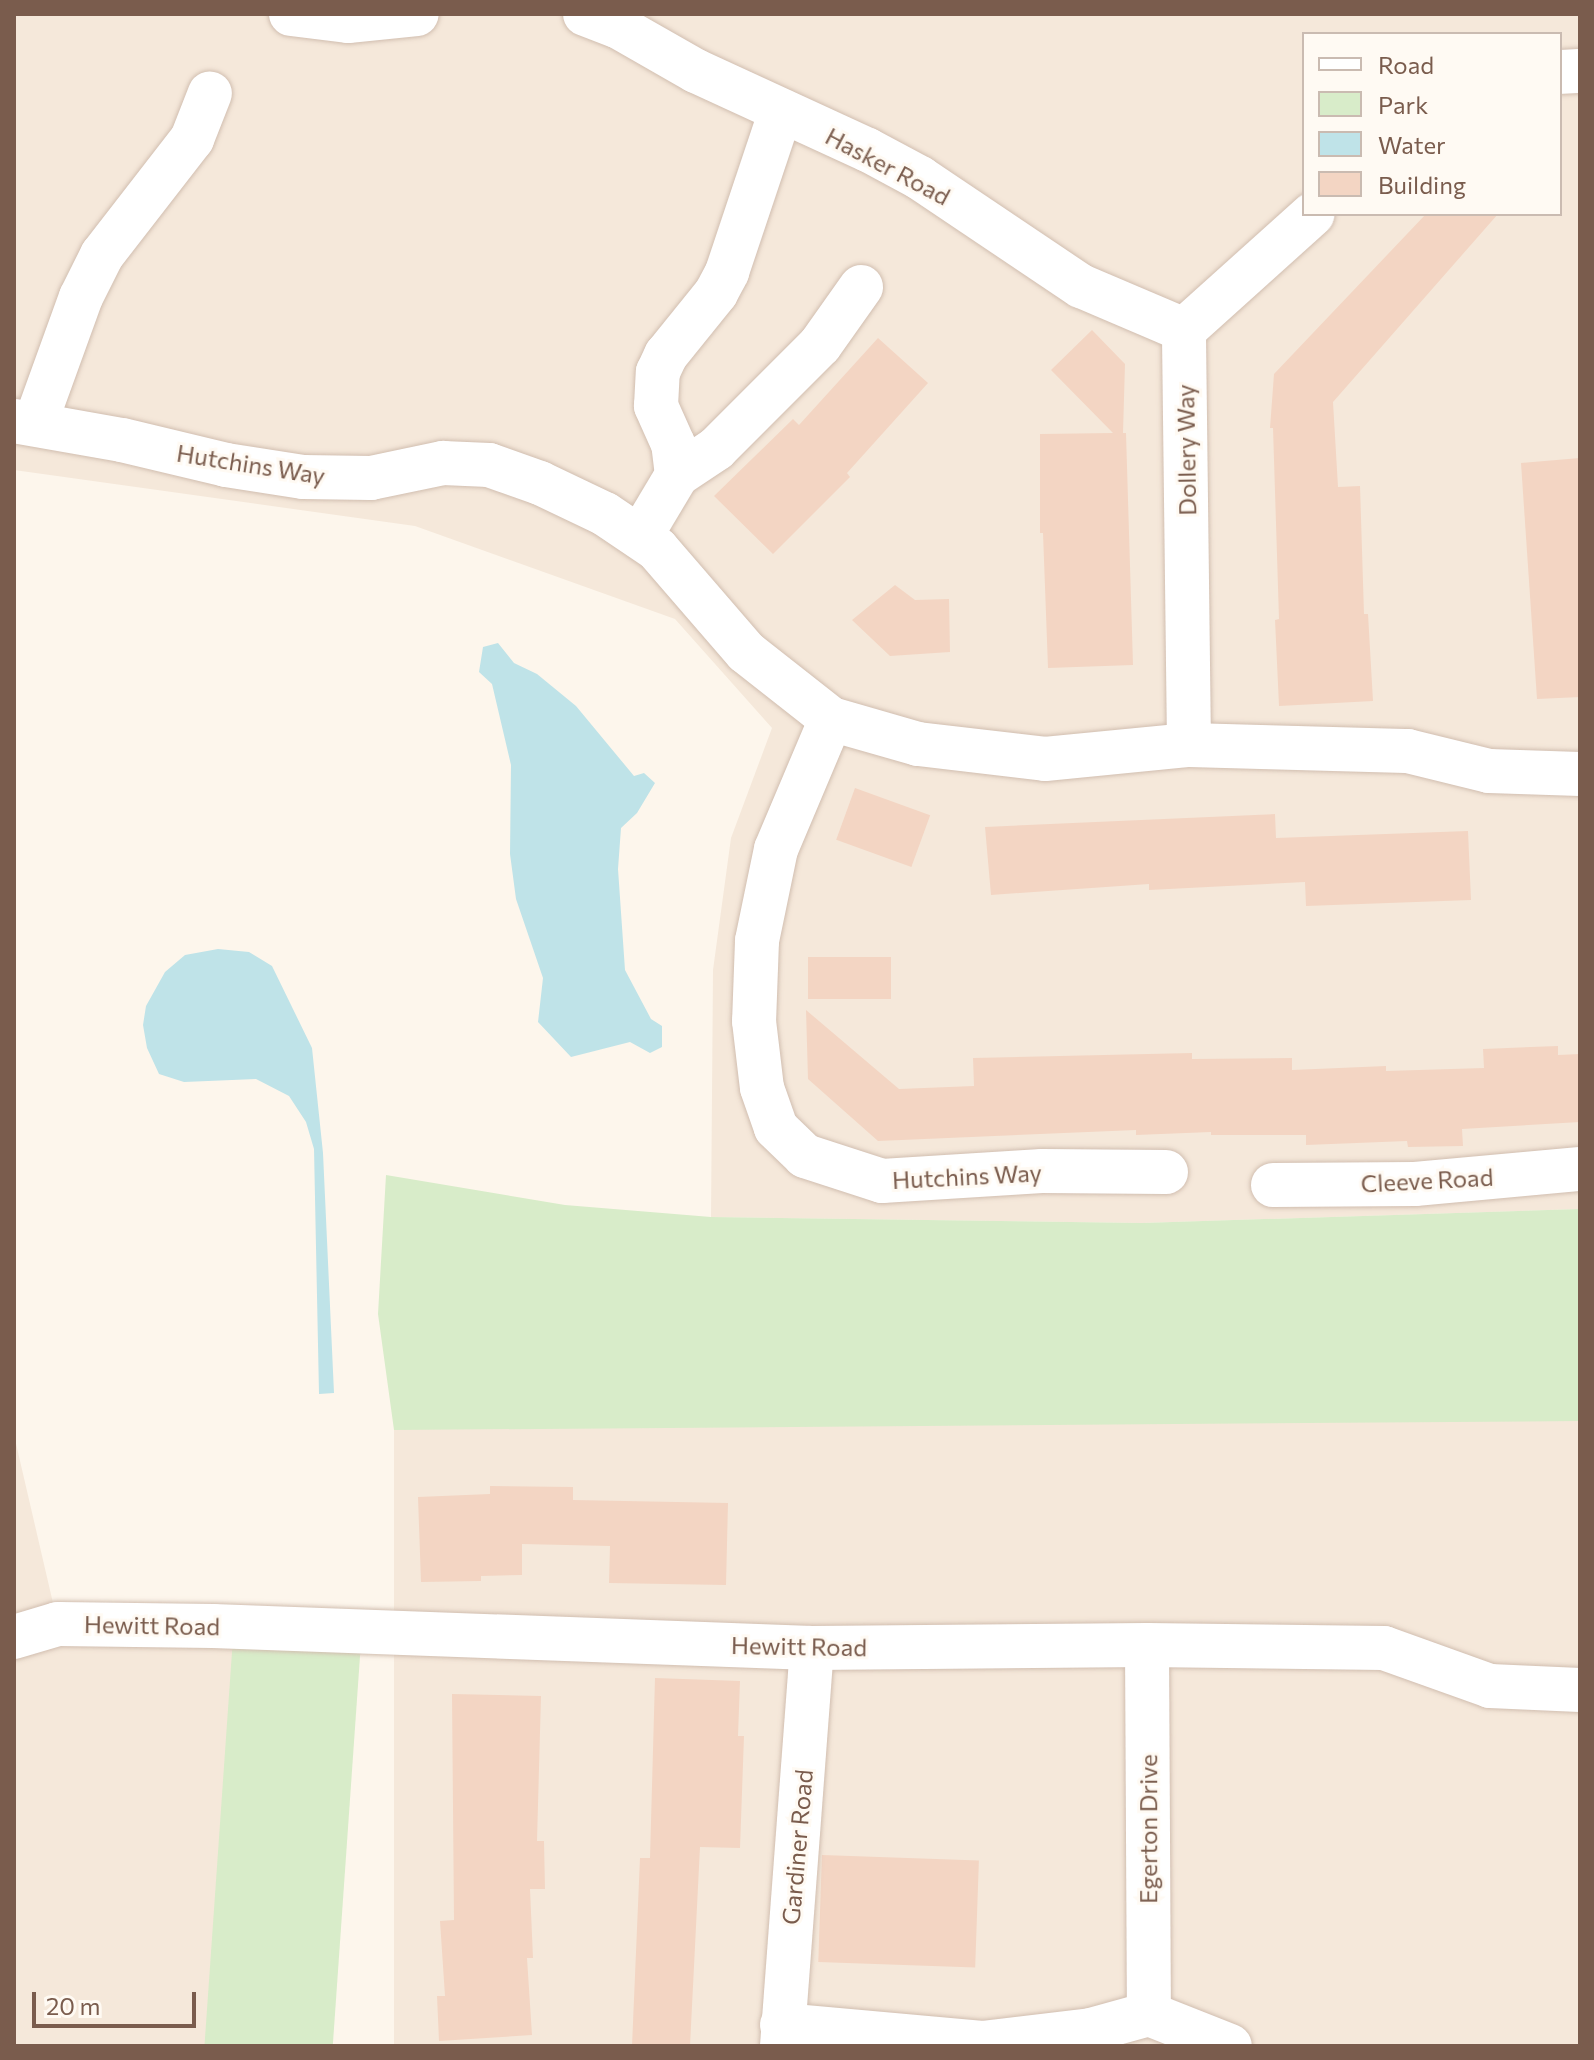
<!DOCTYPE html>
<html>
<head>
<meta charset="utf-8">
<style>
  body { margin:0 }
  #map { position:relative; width:1594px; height:2060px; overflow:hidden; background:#fdf6ec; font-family:Commissioner,sans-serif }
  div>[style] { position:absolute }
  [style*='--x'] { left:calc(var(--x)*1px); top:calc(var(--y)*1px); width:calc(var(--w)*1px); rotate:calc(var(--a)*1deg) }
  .residential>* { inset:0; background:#f5e8da; transform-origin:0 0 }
  .green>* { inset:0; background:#d8ecc9; transform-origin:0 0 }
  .water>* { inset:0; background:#bfe3e8 }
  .building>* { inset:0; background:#f3d5c3; transform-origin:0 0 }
  .roads { filter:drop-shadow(0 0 2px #d1beb0) drop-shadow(0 0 2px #d1beb0) }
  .minor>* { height:44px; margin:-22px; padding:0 22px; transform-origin:22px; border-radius:22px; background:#fff }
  span { translate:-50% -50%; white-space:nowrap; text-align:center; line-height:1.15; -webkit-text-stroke:6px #fffaf3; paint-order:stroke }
  .street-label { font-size:24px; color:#7a5c4d }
  .frame { position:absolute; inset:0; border:16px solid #7a5c4d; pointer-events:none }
  .legend { position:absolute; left:1302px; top:32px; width:260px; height:184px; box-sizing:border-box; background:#fffaf3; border:2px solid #cabbb1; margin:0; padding:10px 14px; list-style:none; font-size:24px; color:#7a5c4d }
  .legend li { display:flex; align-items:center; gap:16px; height:40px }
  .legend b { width:40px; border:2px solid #cabbb1 }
  .scale { position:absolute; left:32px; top:1992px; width:164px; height:36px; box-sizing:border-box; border:4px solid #7a5c4d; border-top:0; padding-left:10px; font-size:24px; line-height:28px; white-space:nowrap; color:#7a5c4d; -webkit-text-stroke:6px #fffaf3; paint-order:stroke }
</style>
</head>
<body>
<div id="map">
  <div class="residential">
    <i style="clip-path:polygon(evenodd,14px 14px,1580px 14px,1580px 1209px,1142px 1223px,711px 1217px,713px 970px,731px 838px,772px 728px,675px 619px,415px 526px,14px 470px,14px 14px,1304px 34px,1560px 34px,1560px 214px,1304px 214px,1304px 34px)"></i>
    <i style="left:1580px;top:1421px;width:625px;height:1186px;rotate:90deg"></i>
    <i style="clip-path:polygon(14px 1435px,53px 1603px,235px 1609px,229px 2046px,14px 2046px)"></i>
  </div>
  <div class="green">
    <i style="clip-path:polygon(386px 1175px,565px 1205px,711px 1217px,1142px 1223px,1580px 1209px,1580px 1421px,394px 1430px,378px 1314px)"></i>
    <i style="left:235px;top:1609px;width:128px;height:437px;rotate:4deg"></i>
  </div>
  <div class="water">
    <i style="clip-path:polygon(498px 643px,514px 663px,537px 674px,576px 706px,634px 776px,644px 773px,655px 783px,637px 813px,621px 828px,618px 869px,625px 970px,651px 1019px,662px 1026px,662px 1047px,650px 1053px,630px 1042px,571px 1057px,538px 1022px,543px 978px,516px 899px,510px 854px,511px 765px,492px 684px,479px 672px,483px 647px)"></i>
    <i style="clip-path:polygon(218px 949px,249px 952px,272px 966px,312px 1048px,323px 1153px,334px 1393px,319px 1394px,314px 1149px,306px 1122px,289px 1096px,256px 1079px,184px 1082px,159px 1074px,147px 1048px,143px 1025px,146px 1006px,165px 972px,185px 955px)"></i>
  </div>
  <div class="building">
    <i style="clip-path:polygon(1426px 214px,1498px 214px,1333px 402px,1338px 487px,1360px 486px,1364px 614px,1368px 614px,1373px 701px,1279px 706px,1275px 620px,1279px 619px,1273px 428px,1270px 428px,1274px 374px)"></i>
    <i style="clip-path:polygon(1092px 330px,1125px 364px,1123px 433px,1126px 433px,1133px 665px,1048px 668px,1043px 533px,1040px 533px,1040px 434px,1113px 433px,1051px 370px)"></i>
    <i style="clip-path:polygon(878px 338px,928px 383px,847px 473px,850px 477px,773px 554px,714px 496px,793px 419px,799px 425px)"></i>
    <i style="clip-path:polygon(1580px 458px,1580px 697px,1537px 699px,1521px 463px)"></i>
    <i style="clip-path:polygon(895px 585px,915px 600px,949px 599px,950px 652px,890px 656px,852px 620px)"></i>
    <i style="left:855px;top:788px;width:80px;height:55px;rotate:20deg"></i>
    <i style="clip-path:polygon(1275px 814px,1276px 838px,1468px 831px,1471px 900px,1306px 906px,1305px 882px,1149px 890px,1149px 884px,991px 895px,985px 827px)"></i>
    <i style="left:891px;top:957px;width:42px;height:83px;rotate:90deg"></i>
    <i style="clip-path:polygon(806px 1010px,899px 1089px,974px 1086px,973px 1058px,1192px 1053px,1192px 1059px,1292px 1058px,1292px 1070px,1386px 1066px,1386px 1071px,1484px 1068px,1483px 1049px,1558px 1046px,1558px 1055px,1580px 1054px,1580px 1122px,1462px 1129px,1463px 1146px,1408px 1147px,1407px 1141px,1306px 1145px,1306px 1135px,1211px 1135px,1211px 1132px,1136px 1135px,1136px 1130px,878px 1141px,808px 1079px)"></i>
    <i style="clip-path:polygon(490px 1486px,573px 1487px,573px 1500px,728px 1503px,726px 1585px,609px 1583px,610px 1546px,522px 1544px,522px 1575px,481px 1576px,481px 1581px,421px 1582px,418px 1497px,490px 1494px)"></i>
    <i style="clip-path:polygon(655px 1678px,740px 1681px,738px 1736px,744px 1736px,740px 1848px,700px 1847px,690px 2046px,632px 2046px,640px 1858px,650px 1858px)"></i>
    <i style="clip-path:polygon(452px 1694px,541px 1696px,537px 1841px,544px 1841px,545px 1889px,530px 1889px,533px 1958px,527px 1958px,532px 2035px,439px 2041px,437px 1996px,445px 1996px,440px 1921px,454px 1920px)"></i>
    <i style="left:822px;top:1855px;width:157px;height:107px;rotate:2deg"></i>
  </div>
  <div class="roads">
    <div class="minor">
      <i style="--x:291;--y:14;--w:57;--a:7"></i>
      <i style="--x:348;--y:21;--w:69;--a:-5.8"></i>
      <i style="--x:585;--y:14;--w:34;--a:21"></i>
      <i style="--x:617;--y:26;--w:91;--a:29.7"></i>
      <i style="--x:696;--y:71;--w:189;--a:24.7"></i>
      <i style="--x:868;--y:150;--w:59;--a:28.3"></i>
      <i style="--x:920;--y:178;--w:194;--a:33.9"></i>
      <i style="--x:1081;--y:286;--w:112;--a:23.1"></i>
      <i style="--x:1560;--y:72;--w:20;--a:-3"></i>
      <i style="--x:14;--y:421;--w:110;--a:10"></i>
      <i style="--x:122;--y:440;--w:107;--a:13.5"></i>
      <i style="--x:226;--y:465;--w:78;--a:8.9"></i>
      <i style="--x:303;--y:477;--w:68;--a:0.8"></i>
      <i style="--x:371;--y:478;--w:74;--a:-11.8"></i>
      <i style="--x:443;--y:463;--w:46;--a:2.5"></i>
      <i style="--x:489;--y:465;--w:54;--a:19.4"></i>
      <i style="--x:540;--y:483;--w:72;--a:25.5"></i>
      <i style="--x:605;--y:514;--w:63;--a:33.9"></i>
      <i style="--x:657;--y:549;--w:136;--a:49.2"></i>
      <i style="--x:746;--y:652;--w:108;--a:38.2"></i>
      <i style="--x:831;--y:719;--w:91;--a:16"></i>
      <i style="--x:918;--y:744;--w:128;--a:6.7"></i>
      <i style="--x:1045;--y:759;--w:145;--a:-5.6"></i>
      <i style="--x:1189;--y:745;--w:219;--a:1.6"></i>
      <i style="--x:1408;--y:751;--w:83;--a:13.9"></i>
      <i style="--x:1489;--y:771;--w:91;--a:1.9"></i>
      <i style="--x:35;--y:424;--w:135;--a:-70.1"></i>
      <i style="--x:81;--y:297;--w:47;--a:-63.4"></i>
      <i style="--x:102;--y:255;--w:147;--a:-52.2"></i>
      <i style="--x:192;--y:139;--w:49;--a:-68.6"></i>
      <i style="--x:677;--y:475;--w:47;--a:-33.7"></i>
      <i style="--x:716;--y:449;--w:147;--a:-45"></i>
      <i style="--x:820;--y:345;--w:71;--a:-54.7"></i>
      <i style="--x:640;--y:537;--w:72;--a:-59.2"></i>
      <i style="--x:677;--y:475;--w:31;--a:-97"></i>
      <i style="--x:673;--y:444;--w:42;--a:-114.1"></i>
      <i style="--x:656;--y:406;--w:34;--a:-87"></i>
      <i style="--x:658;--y:372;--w:19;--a:-65"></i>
      <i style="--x:666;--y:355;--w:80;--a:-51.1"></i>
      <i style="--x:716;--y:293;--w:24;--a:-62"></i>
      <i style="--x:727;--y:272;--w:170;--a:-71.5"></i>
      <i style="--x:831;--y:719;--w:141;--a:112.9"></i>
      <i style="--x:776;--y:849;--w:94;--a:101.7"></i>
      <i style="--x:757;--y:941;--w:80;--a:92.1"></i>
      <i style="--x:754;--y:1021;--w:67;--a:83.2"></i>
      <i style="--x:762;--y:1088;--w:42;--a:70.7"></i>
      <i style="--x:776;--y:1128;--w:40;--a:44"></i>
      <i style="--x:805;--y:1156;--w:81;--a:18"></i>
      <i style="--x:882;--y:1181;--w:160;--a:-3.6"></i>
      <i style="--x:1042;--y:1171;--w:124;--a:0.5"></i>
      <i style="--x:1189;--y:745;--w:415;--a:-90.7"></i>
      <i style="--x:1184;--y:330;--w:173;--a:-42"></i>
      <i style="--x:1273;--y:1185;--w:142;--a:-0.4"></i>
      <i style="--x:1415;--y:1184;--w:166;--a:-5.2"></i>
      <i style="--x:14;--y:1637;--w:46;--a:-16.5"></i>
      <i style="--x:58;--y:1624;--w:155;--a:0.7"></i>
      <i style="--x:213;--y:1626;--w:599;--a:2.1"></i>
      <i style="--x:812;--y:1648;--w:335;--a:-0.5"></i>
      <i style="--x:1147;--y:1645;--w:237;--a:0.7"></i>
      <i style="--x:1384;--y:1648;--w:113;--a:19.7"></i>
      <i style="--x:1490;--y:1686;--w:90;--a:2.5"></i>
      <i style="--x:1147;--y:1645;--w:369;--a:89.7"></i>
      <i style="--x:782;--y:2025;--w:201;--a:5.1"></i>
      <i style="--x:982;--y:2043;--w:110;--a:-6.8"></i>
      <i style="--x:1091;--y:2030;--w:60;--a:-15.4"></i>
      <i style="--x:1149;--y:2014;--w:87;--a:21.6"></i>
      <i style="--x:782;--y:2046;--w:399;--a:-85.7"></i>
    </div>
  </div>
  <div class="street-label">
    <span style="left:888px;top:166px;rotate:28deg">Hasker Road</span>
    <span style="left:1186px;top:450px;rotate:-91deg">Dollery Way</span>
    <span style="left:251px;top:464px;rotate:9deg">Hutchins Way</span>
    <span style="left:967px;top:1176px;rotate:-3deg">Hutchins Way</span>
    <span style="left:1427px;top:1180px;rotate:-3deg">Cleeve Road</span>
    <span style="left:152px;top:1625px;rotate:1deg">Hewitt Road</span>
    <span style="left:799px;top:1646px;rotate:1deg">Hewitt Road</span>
    <span style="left:1148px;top:1829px;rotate:-90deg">Egerton Drive</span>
    <span style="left:797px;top:1847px;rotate:-85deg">Gardiner Road</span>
  </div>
  <div class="frame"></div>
  <ul class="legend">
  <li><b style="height:10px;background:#fff"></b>Road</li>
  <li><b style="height:22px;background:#d8ecc9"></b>Park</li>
  <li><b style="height:22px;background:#bfe3e8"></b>Water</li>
  <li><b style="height:22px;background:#f3d5c3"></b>Building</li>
  </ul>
  <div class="scale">20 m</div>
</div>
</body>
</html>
